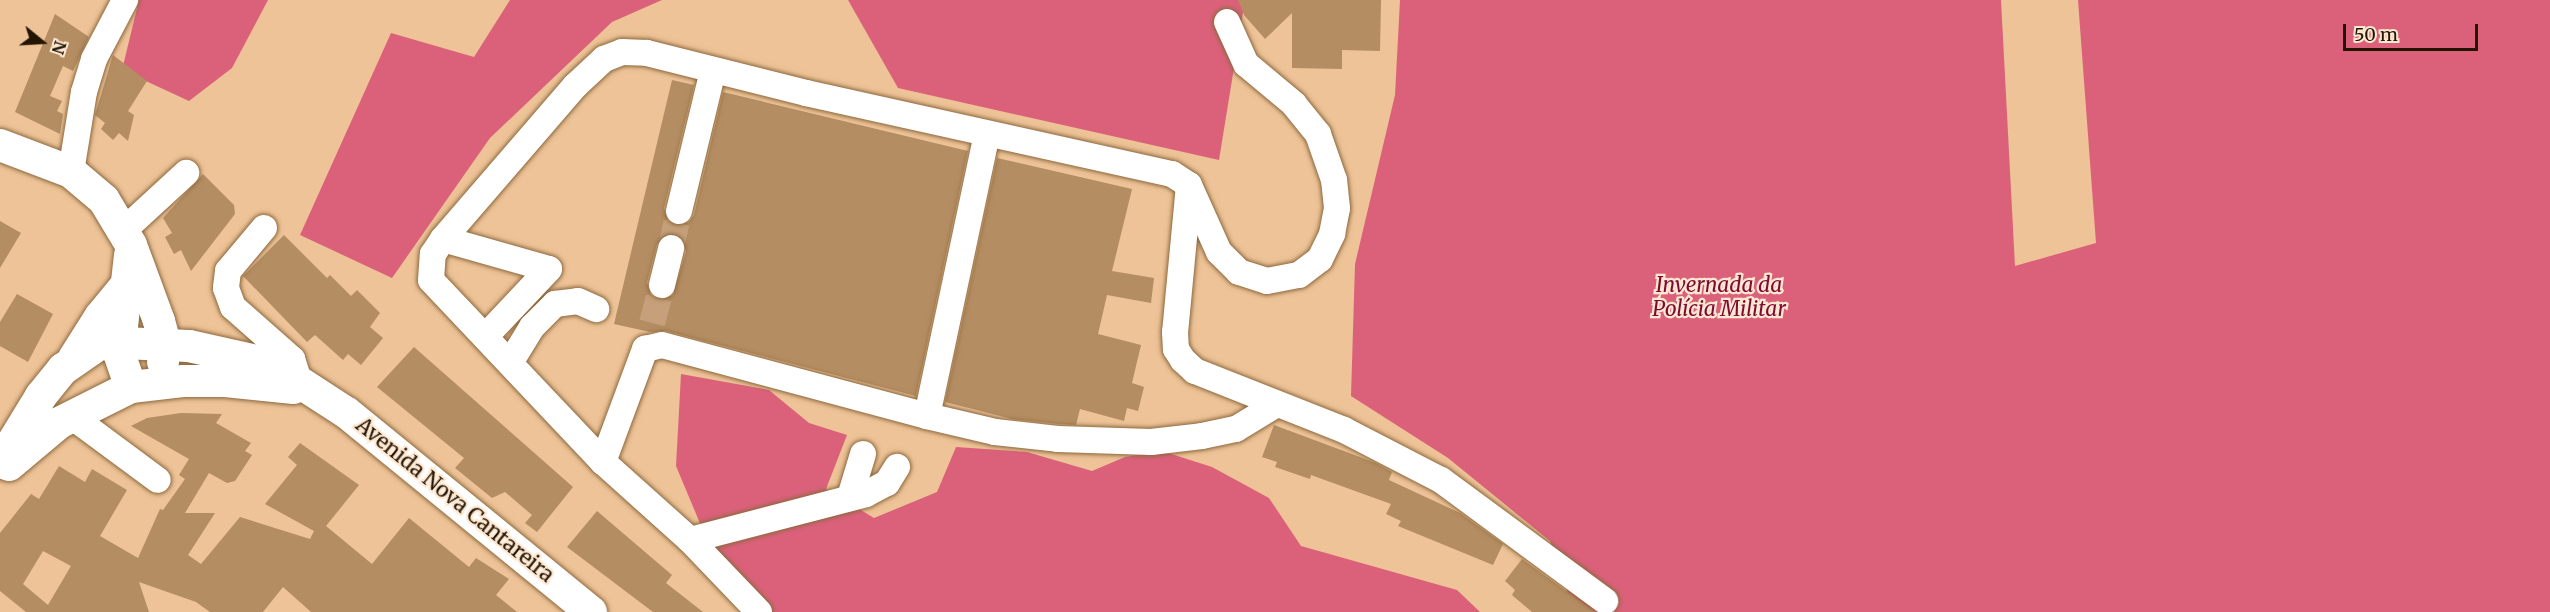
<!DOCTYPE html>
<html>
<head>
<meta charset="utf-8">
<style>
  body { margin:0 }
  #map { position:relative; width:2550px; height:612px; overflow:hidden; background:#edc397; font-family:Merriweather,serif }
  div>[style] { position:absolute }
  [style*='--x'] { left:calc(var(--x)*1px); top:calc(var(--y)*1px); width:calc(var(--w)*1px); rotate:calc(var(--a)*1deg) }
  .forest>* { inset:0; background:#db617b }
  .building>* { inset:0; background:#b48d62 }
  .minor-tunnel>* { height:26px; margin-top:-13px; transform-origin:0; background:repeating-linear-gradient(90deg,#c5a07a 0 26px,transparent 0 39px) }
  .roads { filter:drop-shadow(0 0 2px #8d683d) drop-shadow(0 0 2px #8d683d) }
  .minor>* { height:26px; margin:-13px; padding:0 13px; transform-origin:13px; border-radius:13px; background:#fff }
  .major>* { height:32px; margin:-16px; padding:0 16px; transform-origin:16px; border-radius:16px; background:#fff }
  span { translate:-50% -50%; white-space:nowrap; text-align:center; line-height:1.15; -webkit-text-stroke:4.5px #fee8d2; paint-order:stroke }
  .park-label { font-size:21px; color:#7e0933; font-style:italic }
  .street-label { font-size:21px; color:#231404 }
  .north { position:absolute; left:12px; top:12px; width:60px; height:60px; -webkit-text-stroke:4px #fee8d2; paint-order:stroke; rotate:108deg; font-size:16px; font-weight:700; line-height:24px; text-align:center; color:#231404 }
  .north::after { content:''; display:block; margin:auto; width:21px; height:27px; background:#231404; clip-path:polygon(50% 0,100% 100%,50% 72%,0 100%) }
  .scale { position:absolute; left:2343px; top:24px; width:135px; height:27px; box-sizing:border-box; border:3px solid #231404; border-top:0; padding-left:8px; font-size:18px; line-height:21px; white-space:nowrap; color:#231404; -webkit-text-stroke:4px #fee8d2; paint-order:stroke }
</style>
</head>
<body>
<div id="map">
  <div class="forest">
    <i style="clip-path:polygon(139px 0,268px 0,232px 68px,189px 101px,122px 70px)"></i>
    <i style="clip-path:polygon(510px 0,662px 0,612px 22px,490px 138px,392px 278px,300px 235px,391px 33px,474px 57px)"></i>
    <i style="clip-path:polygon(848px 0,1245px 0,1219px 160px,898px 88px)"></i>
    <i style="clip-path:polygon(1400px 0,2001px 0,2015px 266px,2096px 243px,2078px 0,2550px 0,2550px 612px,1574px 612px,1550px 541px,1448px 458px,1351px 396px,1355px 264px,1395px 95px)"></i>
    <i style="clip-path:polygon(681px 374px,769px 390px,809px 423px,847px 435px,826px 489px,874px 518px,937px 492px,956px 447px,1027px 452px,1092px 471px,1125px 457px,1162px 451px,1212px 467px,1269px 498px,1301px 546px,1457px 590px,1480px 612px,771px 612px,712px 552px,676px 466px)"></i>
  </div>
  <div class="building">
    <i style="clip-path:polygon(1238px 0,1381px 0,1380px 51px,1342px 50px,1342px 69px,1292px 68px,1292px 13px,1265px 39px,1244px 15px)"></i>
    <i style="clip-path:polygon(55px 14px,89px 37px,73px 71px,63px 66px,50px 96px,62px 101px,57px 111px,63px 114px,60px 134px,15px 112px)"></i>
    <i style="clip-path:polygon(113px 55px,147px 81px,128px 111px,134px 115px,128px 141px,119px 133px,113px 140px,101px 129px,105px 123px,95px 115px)"></i>
    <i style="clip-path:polygon(evenodd,672px 80px,694px 85px,664px 208px,668px 221px,676px 226px,689px 222px,694px 215px,723px 92px,968px 151px,916px 396px,666px 331px,650px 332px,614px 324px,672px 80px,667px 234px,682px 238px,686px 252px,673px 295px,659px 300px,651px 295px,647px 282px,657px 244px,667px 234px)"></i>
    <i style="clip-path:polygon(997px 158px,1132px 189px,1112px 271px,1154px 278px,1151px 303px,1107px 295px,1098px 334px,1141px 345px,1132px 383px,1144px 387px,1138px 411px,1127px 408px,1124px 421px,1080px 409px,1076px 425px,1059px 424px,1012px 419px,945px 402px)"></i>
    <i style="clip-path:polygon(203px 174px,234px 205px,235px 214px,191px 271px,181px 250px,174px 254px,165px 237px,172px 233px,163px 218px)"></i>
    <i style="clip-path:polygon(0 221px,21px 233px,0 268px)"></i>
    <i style="clip-path:polygon(284px 235px,327px 278px,330px 275px,351px 296px,357px 290px,380px 313px,370px 327px,383px 338px,361px 365px,348px 354px,343px 360px,315px 335px,307px 342px,243px 276px)"></i>
    <i style="clip-path:polygon(17px 294px,53px 314px,28px 362px,0 346px,0 322px)"></i>
    <i style="clip-path:polygon(414px 347px,573px 487px,537px 532px,525px 523px,532px 515px,505px 492px,492px 498px,455px 468px,464px 458px,377px 387px)"></i>
    <i style="clip-path:polygon(evenodd,181px 413px,222px 414px,216px 423px,251px 443px,245px 451px,252px 455px,235px 481px,227px 483px,209px 473px,185px 513px,215px 513px,188px 555px,201px 564px,240px 517px,310px 539px,314px 531px,265px 504px,297px 465px,288px 457px,300px 443px,359px 485px,326px 526px,372px 564px,409px 518px,469px 567px,476px 558px,509px 579px,496px 595px,517px 612px,311px 612px,283px 587px,263px 612px,210px 612px,196px 602px,139px 582px,149px 612px,26px 612px,0 591px,0 533px,31px 494px,39px 499px,59px 466px,85px 482px,92px 469px,127px 490px,100px 536px,138px 558px,160px 509px,163px 510px,185px 479px,179px 475px,189px 459px,131px 426px,147px 418px,181px 413px,43px 551px,71px 566px,48px 605px,23px 584px,43px 551px)"></i>
    <i style="clip-path:polygon(1274px 425px,1376px 463px,1392px 472px,1389px 480px,1460px 513px,1503px 544px,1493px 565px,1398px 526px,1401px 521px,1386px 514px,1391px 504px,1311px 475px,1310px 479px,1275px 467px,1277px 462px,1262px 457px)"></i>
    <i style="clip-path:polygon(597px 511px,672px 575px,666px 583px,703px 612px,653px 612px,567px 547px)"></i>
    <i style="clip-path:polygon(1522px 559px,1595px 612px,1532px 612px,1512px 595px,1515px 590px,1505px 581px)"></i>
  </div>
  <div class="minor-tunnel">
    <i style="--x:671;--y:248;--w:38;--a:-78"></i>
    <i style="--x:652;--y:323;--w:39;--a:-75"></i>
  </div>
  <div class="roads">
    <div class="minor">
      <i style="--x:71;--y:172;--w:81;--a:-80.8"></i>
      <i style="--x:84;--y:92;--w:34;--a:-73"></i>
      <i style="--x:94;--y:59;--w:67;--a:-62.3"></i>
      <i style="--x:1189;--y:185;--w:148;--a:95.4"></i>
      <i style="--x:1175;--y:332;--w:17;--a:87"></i>
      <i style="--x:1176;--y:349;--w:13;--a:58"></i>
      <i style="--x:1183;--y:360;--w:16;--a:43"></i>
      <i style="--x:1195;--y:371;--w:160;--a:21.6"></i>
      <i style="--x:1344;--y:430;--w:109;--a:27.3"></i>
      <i style="--x:1441;--y:480;--w:204;--a:36.4"></i>
      <i style="--x:679;--y:211;--w:145;--a:-76.4"></i>
      <i style="--x:264;--y:228;--w:56;--a:129.9"></i>
      <i style="--x:228;--y:271;--w:17;--a:97"></i>
      <i style="--x:226;--y:288;--w:20;--a:70"></i>
      <i style="--x:233;--y:307;--w:79;--a:41.4"></i>
      <i style="--x:292;--y:359;--w:23;--a:72"></i>
      <i style="--x:123;--y:231;--w:86;--a:-42.6"></i>
      <i style="--x:443;--y:239;--w:110;--a:15.8"></i>
      <i style="--x:549;--y:269;--w:93;--a:133.3"></i>
      <i style="--x:662;--y:285;--w:38;--a:-76"></i>
      <i style="--x:510;--y:363;--w:42;--a:-58.6"></i>
      <i style="--x:532;--y:327;--w:33;--a:-45"></i>
      <i style="--x:555;--y:304;--w:23;--a:-7"></i>
      <i style="--x:578;--y:301;--w:20;--a:24"></i>
      <i style="--x:70;--y:415;--w:109;--a:36.5"></i>
      <i style="--x:927;--y:416;--w:288;--a:-78"></i>
      <i style="--x:603;--y:462;--w:121;--a:-69.6"></i>
      <i style="--x:645;--y:349;--w:17;--a:-13"></i>
      <i style="--x:662;--y:345;--w:274;--a:15"></i>
      <i style="--x:927;--y:416;--w:70;--a:13.2"></i>
      <i style="--x:995;--y:432;--w:63;--a:6.3"></i>
      <i style="--x:1058;--y:439;--w:93;--a:1.8"></i>
      <i style="--x:1151;--y:442;--w:51;--a:-6.7"></i>
      <i style="--x:1202;--y:436;--w:35;--a:-12"></i>
      <i style="--x:1236;--y:429;--w:48;--a:-31.4"></i>
      <i style="--x:850;--y:497;--w:45;--a:-73.2"></i>
      <i style="--x:690;--y:540;--w:182;--a:-14.6"></i>
      <i style="--x:866;--y:494;--w:24;--a:-28"></i>
      <i style="--x:887;--y:483;--w:19;--a:-58"></i>
      <i style="--x:759;--y:612;--w:100;--a:-133.8"></i>
      <i style="--x:690;--y:540;--w:117;--a:-138.1"></i>
      <i style="--x:603;--y:462;--w:250;--a:-133.4"></i>
      <i style="--x:431;--y:280;--w:26;--a:-86"></i>
      <i style="--x:433;--y:254;--w:18;--a:-56"></i>
      <i style="--x:443;--y:239;--w:202;--a:-49.2"></i>
      <i style="--x:575;--y:86;--w:40;--a:-43"></i>
      <i style="--x:604;--y:59;--w:19;--a:-21"></i>
      <i style="--x:622;--y:52;--w:25;--a:2"></i>
      <i style="--x:647;--y:53;--w:164;--a:14.1"></i>
      <i style="--x:806;--y:93;--w:375;--a:12.5"></i>
      <i style="--x:1172;--y:174;--w:20;--a:33"></i>
      <i style="--x:1189;--y:185;--w:73;--a:65.9"></i>
      <i style="--x:1219;--y:252;--w:28;--a:45"></i>
      <i style="--x:1239;--y:272;--w:29;--a:18"></i>
      <i style="--x:1267;--y:281;--w:33;--a:-11"></i>
      <i style="--x:1299;--y:275;--w:26;--a:-37"></i>
      <i style="--x:1320;--y:259;--w:28;--a:-64"></i>
      <i style="--x:1332;--y:234;--w:26;--a:-79"></i>
      <i style="--x:1337;--y:208;--w:28;--a:-96"></i>
      <i style="--x:1334;--y:180;--w:49;--a:-109.2"></i>
      <i style="--x:1318;--y:134;--w:38;--a:-129"></i>
      <i style="--x:1294;--y:104;--w:62;--a:-140.2"></i>
      <i style="--x:1246;--y:64;--w:46;--a:-114.3"></i>
    </div>
    <div class="major">
      <i style="--x:0;--y:145;--w:76;--a:20.8"></i>
      <i style="--x:71;--y:172;--w:43;--a:40.3"></i>
      <i style="--x:104;--y:200;--w:52;--a:59"></i>
      <i style="--x:131;--y:245;--w:81;--a:69.8"></i>
      <i style="--x:159;--y:321;--w:23;--a:75"></i>
      <i style="--x:165;--y:343;--w:19;--a:96"></i>
      <i style="--x:130;--y:255;--w:99;--a:96.4"></i>
      <i style="--x:119;--y:353;--w:36;--a:71"></i>
      <i style="--x:74;--y:358;--w:49;--a:-57.6"></i>
      <i style="--x:100;--y:317;--w:44;--a:-50.5"></i>
      <i style="--x:0;--y:463;--w:79;--a:-58.5"></i>
      <i style="--x:41;--y:396;--w:35;--a:-51"></i>
      <i style="--x:63;--y:369;--w:47;--a:-34.7"></i>
      <i style="--x:102;--y:342;--w:87;--a:2.6"></i>
      <i style="--x:189;--y:346;--w:70;--a:12.4"></i>
      <i style="--x:257;--y:361;--w:27;--a:22"></i>
      <i style="--x:282;--y:371;--w:77;--a:32.9"></i>
      <i style="--x:347;--y:413;--w:315;--a:39.2"></i>
      <i style="--x:9;--y:465;--w:65;--a:-40"></i>
      <i style="--x:59;--y:423;--w:80;--a:-26.6"></i>
      <i style="--x:131;--y:387;--w:52;--a:-6.6"></i>
      <i style="--x:183;--y:381;--w:42;--a:0"></i>
      <i style="--x:225;--y:381;--w:69;--a:5.8"></i>
    </div>
  </div>
  <div class="park-label">
    <span style="left:1719px;top:297px">Invernada da<br>Polícia Militar</span>
  </div>
  <div class="street-label">
    <span style="left:455px;top:500px;rotate:39deg">Avenida Nova Cantareira</span>
  </div>
  <div class="north">N</div>
  <div class="scale">50 m</div>
</div>
</body>
</html>
